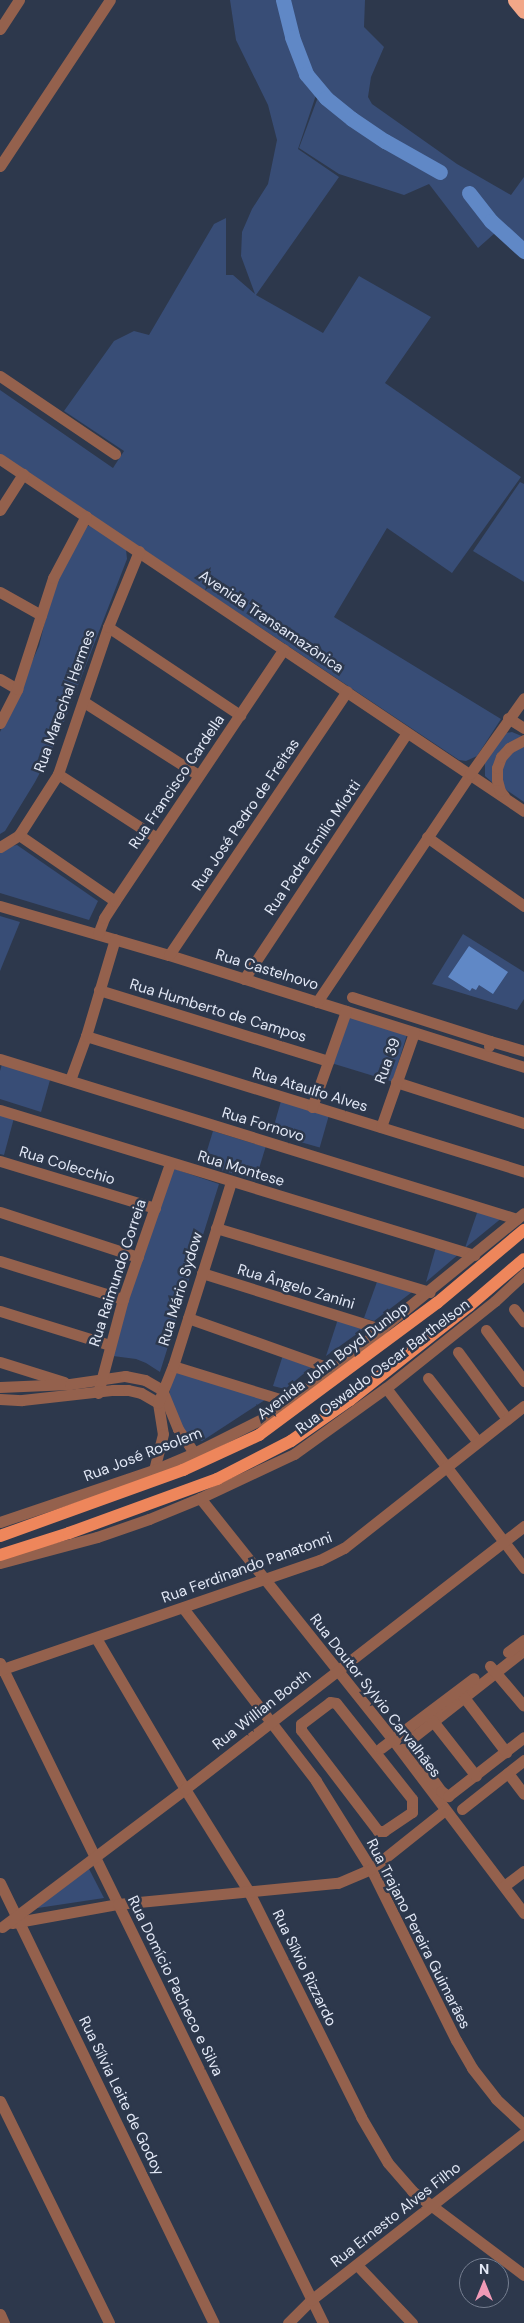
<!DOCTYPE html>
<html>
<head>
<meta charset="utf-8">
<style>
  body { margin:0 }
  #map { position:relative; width:524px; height:2323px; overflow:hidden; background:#2d384c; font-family:"DM Sans",sans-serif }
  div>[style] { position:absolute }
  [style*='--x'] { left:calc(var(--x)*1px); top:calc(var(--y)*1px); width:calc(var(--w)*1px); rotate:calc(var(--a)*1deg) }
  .green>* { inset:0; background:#384d76; transform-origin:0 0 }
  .water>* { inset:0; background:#6088c6 }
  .river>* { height:15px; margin:-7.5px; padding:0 7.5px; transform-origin:7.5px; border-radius:7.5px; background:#6088c6 }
  .minor>* { height:11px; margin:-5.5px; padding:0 5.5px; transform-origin:5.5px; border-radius:5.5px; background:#94614d }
  .major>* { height:12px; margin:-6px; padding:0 6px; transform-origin:6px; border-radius:6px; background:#ee865b }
  .highway>* { height:15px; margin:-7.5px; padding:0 7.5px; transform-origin:7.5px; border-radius:7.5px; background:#f2a788 }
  span { translate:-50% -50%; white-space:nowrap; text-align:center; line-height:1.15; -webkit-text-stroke:5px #2d384c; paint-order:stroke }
  .street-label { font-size:15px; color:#e2e8f6 }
  .north { position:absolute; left:459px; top:2258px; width:50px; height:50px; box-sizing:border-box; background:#2d384c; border:1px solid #757e90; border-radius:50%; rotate:0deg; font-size:14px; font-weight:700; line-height:20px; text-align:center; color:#e2e8f6 }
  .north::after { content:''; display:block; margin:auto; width:18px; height:22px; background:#f09ab7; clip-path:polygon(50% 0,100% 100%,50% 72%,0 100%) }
</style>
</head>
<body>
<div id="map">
  <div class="green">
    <i style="clip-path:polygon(230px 0,280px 0,304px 78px,316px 95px,298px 149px,339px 177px,256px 295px,323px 333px,359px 276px,431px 317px,385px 383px,521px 477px,452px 573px,387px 528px,334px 617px,501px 719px,477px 756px,466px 761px,459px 760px,0 454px,0 390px,113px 468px,124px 451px,64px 411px,114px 341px,134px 331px,149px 335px,214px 224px,226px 218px,226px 275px,233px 275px,255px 294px,241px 256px,242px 232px,252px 209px,268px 184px,277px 140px,268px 105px,236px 40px)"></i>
    <i style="clip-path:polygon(288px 0,365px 0,364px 27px,384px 47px,371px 77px,368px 97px,372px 104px,457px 164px,511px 195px,524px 177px,524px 243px,504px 225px,478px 248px,429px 184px,404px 195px,339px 174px,299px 148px,321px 89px,306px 64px)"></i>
    <i style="clip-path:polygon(520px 482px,524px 484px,524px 582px,473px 551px)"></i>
    <i style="clip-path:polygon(92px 525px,126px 549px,127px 559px,57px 740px,35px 782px,5px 831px,0 834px,0 732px,39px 646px,56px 576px,84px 527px)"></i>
    <i style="clip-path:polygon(512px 732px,524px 737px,511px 744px,494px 784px,485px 776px,485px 762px,506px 733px)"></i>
    <i style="clip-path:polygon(524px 744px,524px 802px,502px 787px,503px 760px)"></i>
    <i style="clip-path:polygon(17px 845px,98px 901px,89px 920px,0 893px,0 852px,7px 847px)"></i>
    <i style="clip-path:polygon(0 916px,20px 922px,0 971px)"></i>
    <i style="clip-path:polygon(463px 934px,524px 972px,524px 999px,517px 1010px,432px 984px)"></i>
    <i style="left:345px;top:1015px;width:65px;height:50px;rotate:17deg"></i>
    <i style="clip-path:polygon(2px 1064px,50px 1080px,41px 1112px,0 1099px,0 1071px)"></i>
    <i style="left:281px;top:1101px;width:50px;height:34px;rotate:16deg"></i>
    <i style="clip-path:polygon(0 1114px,14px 1118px,4px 1155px,0 1154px)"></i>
    <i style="left:213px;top:1131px;width:55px;height:35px;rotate:17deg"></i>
    <i style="clip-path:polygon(169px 1167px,219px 1184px,160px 1372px,146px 1363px,136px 1359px,113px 1356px,124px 1308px)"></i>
    <i style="clip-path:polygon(478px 1210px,503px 1217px,465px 1248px)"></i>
    <i style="clip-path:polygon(436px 1247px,460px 1253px,426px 1282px)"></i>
    <i style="clip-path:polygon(378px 1279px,416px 1289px,374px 1321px,364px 1318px)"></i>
    <i style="clip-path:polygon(338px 1319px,365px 1328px,326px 1356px)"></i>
    <i style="clip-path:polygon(284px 1352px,318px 1362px,285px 1389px,273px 1386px)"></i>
    <i style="clip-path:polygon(174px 1370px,268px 1398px,202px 1441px,184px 1432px,169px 1395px)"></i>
    <i style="clip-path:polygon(88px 1867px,104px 1898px,31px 1909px)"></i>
  </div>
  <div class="water">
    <i style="clip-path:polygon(469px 946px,508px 972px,493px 994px,479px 985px,476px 990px,472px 988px,470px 991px,448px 977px)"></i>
  </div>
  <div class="river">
    <i style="--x:283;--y:0;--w:38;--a:76"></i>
    <i style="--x:292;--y:37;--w:40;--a:69"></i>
    <i style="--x:306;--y:74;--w:31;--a:50"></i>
    <i style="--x:326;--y:98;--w:33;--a:39"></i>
    <i style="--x:352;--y:119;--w:40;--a:34"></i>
    <i style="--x:385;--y:141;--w:63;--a:29.4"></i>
    <i style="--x:469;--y:193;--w:36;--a:52"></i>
    <i style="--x:491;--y:221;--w:45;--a:42.3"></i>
  </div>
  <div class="minor">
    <i style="--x:0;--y:29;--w:35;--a:-57"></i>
    <i style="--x:0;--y:166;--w:199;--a:-56.5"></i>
    <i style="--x:0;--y:376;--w:139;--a:34.1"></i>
    <i style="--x:0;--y:459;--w:631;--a:33.89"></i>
    <i style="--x:0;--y:510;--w:43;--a:-57.4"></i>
    <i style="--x:0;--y:592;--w:47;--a:29.3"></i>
    <i style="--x:108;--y:627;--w:159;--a:33.7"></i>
    <i style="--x:0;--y:679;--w:20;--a:30"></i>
    <i style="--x:84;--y:702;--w:135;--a:32.6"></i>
    <i style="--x:508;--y:718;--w:19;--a:32"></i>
    <i style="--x:0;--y:723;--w:38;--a:-63"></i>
    <i style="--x:17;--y:689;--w:117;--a:-72"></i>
    <i style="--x:53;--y:578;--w:70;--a:-62"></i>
    <i style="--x:58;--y:774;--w:118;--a:32.9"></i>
    <i style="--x:504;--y:796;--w:6;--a:-129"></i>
    <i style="--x:500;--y:791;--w:11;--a:-105"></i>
    <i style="--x:497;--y:780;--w:12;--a:-90"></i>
    <i style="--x:497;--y:768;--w:12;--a:-70"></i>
    <i style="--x:501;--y:757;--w:12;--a:-48"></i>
    <i style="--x:509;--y:748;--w:17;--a:-28"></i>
    <i style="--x:19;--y:835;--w:116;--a:34.5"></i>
    <i style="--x:427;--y:837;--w:119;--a:35.4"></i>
    <i style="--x:0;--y:847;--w:22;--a:-32"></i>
    <i style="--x:19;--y:835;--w:72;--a:-57.4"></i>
    <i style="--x:58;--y:774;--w:155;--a:-71.2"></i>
    <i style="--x:108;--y:627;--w:82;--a:-67.8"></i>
    <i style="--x:0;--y:906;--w:176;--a:16.2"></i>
    <i style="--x:169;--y:955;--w:372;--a:17.5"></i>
    <i style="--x:98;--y:934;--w:17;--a:-69"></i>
    <i style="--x:104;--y:918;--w:20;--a:-57"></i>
    <i style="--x:115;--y:901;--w:303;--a:-56.2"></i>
    <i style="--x:169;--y:955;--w:318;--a:-56"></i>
    <i style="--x:244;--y:979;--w:295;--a:-56.5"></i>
    <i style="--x:99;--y:990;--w:240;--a:17.2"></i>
    <i style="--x:352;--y:997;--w:145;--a:17.7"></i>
    <i style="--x:317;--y:1002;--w:275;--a:-56.1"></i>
    <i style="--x:470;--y:774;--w:93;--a:-54.6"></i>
    <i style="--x:86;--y:1036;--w:459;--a:17.2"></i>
    <i style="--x:489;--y:1046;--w:5;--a:-79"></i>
    <i style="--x:490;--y:1041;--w:35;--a:16"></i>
    <i style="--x:0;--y:1059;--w:541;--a:17.2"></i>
    <i style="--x:70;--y:1080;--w:47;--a:-70"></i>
    <i style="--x:86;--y:1036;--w:101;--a:-73.4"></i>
    <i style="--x:396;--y:1082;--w:134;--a:17.8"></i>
    <i style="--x:312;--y:1107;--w:102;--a:-70.5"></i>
    <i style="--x:0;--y:1110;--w:496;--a:17"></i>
    <i style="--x:381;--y:1127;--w:100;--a:-70.7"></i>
    <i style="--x:0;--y:1161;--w:162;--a:16.9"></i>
    <i style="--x:0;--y:1212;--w:145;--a:18.1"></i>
    <i style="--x:216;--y:1228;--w:223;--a:16.7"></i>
    <i style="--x:0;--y:1261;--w:129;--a:17.2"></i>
    <i style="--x:202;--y:1273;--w:188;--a:17.4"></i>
    <i style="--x:514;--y:1309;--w:16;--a:52"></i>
    <i style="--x:0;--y:1311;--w:115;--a:17.2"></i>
    <i style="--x:188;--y:1318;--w:153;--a:19.5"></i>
    <i style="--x:486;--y:1330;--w:64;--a:53.3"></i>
    <i style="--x:458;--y:1352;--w:83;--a:53.8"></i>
    <i style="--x:0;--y:1362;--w:67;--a:17.4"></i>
    <i style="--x:173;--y:1366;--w:121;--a:17.2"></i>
    <i style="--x:428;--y:1378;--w:81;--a:52"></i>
    <i style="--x:0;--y:1387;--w:70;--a:-2.5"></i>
    <i style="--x:70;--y:1384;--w:56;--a:-8.3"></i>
    <i style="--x:125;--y:1376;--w:20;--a:11"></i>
    <i style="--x:145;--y:1380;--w:20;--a:30"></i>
    <i style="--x:162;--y:1390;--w:42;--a:67.7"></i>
    <i style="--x:178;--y:1429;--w:29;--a:56"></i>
    <i style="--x:386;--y:1388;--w:227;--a:52.5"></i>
    <i style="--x:98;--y:1393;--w:97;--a:-75.1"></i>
    <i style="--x:123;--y:1299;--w:144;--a:-70.9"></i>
    <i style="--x:0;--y:1399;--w:22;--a:3"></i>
    <i style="--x:22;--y:1400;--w:92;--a:-6.3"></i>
    <i style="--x:113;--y:1390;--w:15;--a:0"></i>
    <i style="--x:128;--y:1390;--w:13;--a:13"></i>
    <i style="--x:141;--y:1393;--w:20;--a:30"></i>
    <i style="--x:158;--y:1403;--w:31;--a:81"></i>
    <i style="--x:163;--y:1434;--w:37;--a:104"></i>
    <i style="--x:158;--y:1403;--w:40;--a:-68"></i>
    <i style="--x:173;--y:1366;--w:193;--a:-72.5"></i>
    <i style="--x:200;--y:1498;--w:310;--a:51.4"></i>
    <i style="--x:393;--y:1740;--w:217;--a:52.9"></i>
    <i style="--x:0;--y:1522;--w:163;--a:-18.7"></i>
    <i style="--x:154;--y:1470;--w:43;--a:-23"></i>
    <i style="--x:194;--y:1453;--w:80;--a:-26.6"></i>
    <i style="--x:266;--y:1417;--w:27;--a:-33"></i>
    <i style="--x:289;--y:1402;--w:54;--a:-37.5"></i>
    <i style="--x:332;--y:1369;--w:247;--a:-39.1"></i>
    <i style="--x:0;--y:1563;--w:100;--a:-15"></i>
    <i style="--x:97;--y:1537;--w:55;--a:-19.1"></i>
    <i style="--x:149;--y:1519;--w:55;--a:-22.4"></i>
    <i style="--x:200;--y:1498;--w:104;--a:-25.1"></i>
    <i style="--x:294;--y:1454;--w:113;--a:-35.7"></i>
    <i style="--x:386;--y:1388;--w:139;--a:-38.6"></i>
    <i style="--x:495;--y:1301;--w:40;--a:-43"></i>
    <i style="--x:183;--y:1608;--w:218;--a:52.4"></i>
    <i style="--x:316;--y:1781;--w:104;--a:58"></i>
    <i style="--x:371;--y:1869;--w:191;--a:63.6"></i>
    <i style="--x:456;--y:2040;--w:32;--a:60"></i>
    <i style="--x:472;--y:2068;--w:39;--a:52"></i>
    <i style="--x:496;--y:2099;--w:38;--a:43"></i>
    <i style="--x:96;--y:1638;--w:175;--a:59.5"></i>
    <i style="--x:185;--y:1789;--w:121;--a:58.1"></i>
    <i style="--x:249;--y:1892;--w:251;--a:63.5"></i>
    <i style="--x:361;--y:2117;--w:53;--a:59.6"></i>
    <i style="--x:388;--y:2163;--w:37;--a:49"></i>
    <i style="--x:412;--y:2191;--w:140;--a:36.9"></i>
    <i style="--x:524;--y:1650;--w:150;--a:141.8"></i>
    <i style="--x:406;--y:1743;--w:59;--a:53.9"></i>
    <i style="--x:441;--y:1791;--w:9;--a:36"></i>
    <i style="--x:448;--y:1796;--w:96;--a:-37.8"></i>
    <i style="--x:508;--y:1652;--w:20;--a:-37"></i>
    <i style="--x:0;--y:1663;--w:735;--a:63.92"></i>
    <i style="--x:490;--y:1666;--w:52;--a:49.6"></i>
    <i style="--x:0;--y:1670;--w:338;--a:-19"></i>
    <i style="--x:320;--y:1560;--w:27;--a:-27"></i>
    <i style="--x:344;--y:1548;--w:229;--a:-38.3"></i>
    <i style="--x:463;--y:1696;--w:71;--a:52.5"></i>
    <i style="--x:330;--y:1702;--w:6;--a:9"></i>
    <i style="--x:336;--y:1703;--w:122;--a:51.6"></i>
    <i style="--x:412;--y:1799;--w:13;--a:90"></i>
    <i style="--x:412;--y:1812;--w:34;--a:146"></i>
    <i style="--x:384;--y:1831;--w:6;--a:180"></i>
    <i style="--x:378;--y:1831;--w:127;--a:-127.3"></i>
    <i style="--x:301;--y:1730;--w:6;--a:-90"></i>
    <i style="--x:301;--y:1724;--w:36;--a:-37"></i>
    <i style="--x:432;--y:1720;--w:71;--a:51.8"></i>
    <i style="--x:381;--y:1748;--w:116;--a:-37"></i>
    <i style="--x:508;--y:1773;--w:26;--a:53"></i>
    <i style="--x:462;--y:1809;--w:79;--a:-38.3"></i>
    <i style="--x:0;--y:1883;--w:489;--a:64.1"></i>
    <i style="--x:504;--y:1886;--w:25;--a:-37"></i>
    <i style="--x:12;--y:1923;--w:108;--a:-10.2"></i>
    <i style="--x:118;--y:1904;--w:221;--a:-5.5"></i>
    <i style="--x:338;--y:1883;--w:36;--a:-23"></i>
    <i style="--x:371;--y:1869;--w:95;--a:-38.6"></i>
    <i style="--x:2;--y:1927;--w:229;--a:-37"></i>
    <i style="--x:185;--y:1789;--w:429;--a:-37.8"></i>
    <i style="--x:0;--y:2101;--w:247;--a:63.8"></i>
    <i style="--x:357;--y:2265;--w:80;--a:46.5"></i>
    <i style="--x:0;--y:2314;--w:10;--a:66"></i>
    <i style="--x:288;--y:2323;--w:33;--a:-45"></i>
    <i style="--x:311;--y:2300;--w:271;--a:-38.1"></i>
  </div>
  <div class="major">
    <i style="--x:0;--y:1536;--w:195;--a:-19.8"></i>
    <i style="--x:183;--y:1470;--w:84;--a:-24.7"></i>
    <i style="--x:259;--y:1435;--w:222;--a:-36.6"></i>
    <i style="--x:437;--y:1303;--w:114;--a:-40"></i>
    <i style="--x:0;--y:1555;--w:72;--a:-17.7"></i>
    <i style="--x:69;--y:1533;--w:158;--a:-20"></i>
    <i style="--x:217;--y:1479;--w:83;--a:-27.2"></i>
    <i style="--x:291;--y:1441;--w:72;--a:-34.8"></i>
    <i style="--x:350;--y:1400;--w:152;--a:-38.3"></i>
    <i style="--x:469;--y:1306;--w:72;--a:-40.5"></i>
  </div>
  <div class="highway">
    <i style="--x:515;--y:0;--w:14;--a:51"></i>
  </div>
  <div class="street-label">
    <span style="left:271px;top:622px;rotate:34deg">Avenida Transamazônica</span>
    <span style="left:65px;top:701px;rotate:-70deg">Rua Marechal Hermes</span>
    <span style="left:177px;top:782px;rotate:-56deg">Rua Francisco Cardella</span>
    <span style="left:246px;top:815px;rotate:-56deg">Rua José Pedro de Freitas</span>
    <span style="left:313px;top:848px;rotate:-56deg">Rua Padre Emilio Miotti</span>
    <span style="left:267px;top:970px;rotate:17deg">Rua Castelnovo</span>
    <span style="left:218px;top:1011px;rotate:17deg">Rua Humberto de Campos</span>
    <span style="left:388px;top:1061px;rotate:-70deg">Rua 39</span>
    <span style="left:310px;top:1090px;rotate:17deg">Rua Ataulfo Alves</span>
    <span style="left:263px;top:1125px;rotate:17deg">Rua Fornovo</span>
    <span style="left:67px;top:1166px;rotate:17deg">Rua Colecchio</span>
    <span style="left:241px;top:1169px;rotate:17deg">Rua Montese</span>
    <span style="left:118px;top:1273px;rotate:-72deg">Rua Raimundo Correia</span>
    <span style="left:296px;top:1287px;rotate:17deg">Rua Ângelo Zanini</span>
    <span style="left:181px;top:1289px;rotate:-73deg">Rua Mário Sydow</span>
    <span style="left:333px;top:1361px;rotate:-37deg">Avenida John Boyd Dunlop</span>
    <span style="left:383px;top:1367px;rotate:-37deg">Rua Oswaldo Oscar Barthelson</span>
    <span style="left:143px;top:1455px;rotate:-21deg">Rua José Rosolem</span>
    <span style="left:247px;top:1568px;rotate:-20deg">Rua Ferdinando Panatonni</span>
    <span style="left:375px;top:1696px;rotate:52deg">Rua Doutor Sylvio Carvalhães</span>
    <span style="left:262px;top:1710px;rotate:-38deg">Rua Willian Booth</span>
    <span style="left:418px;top:1934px;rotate:63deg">Rua Trajano Pereira Guimarães</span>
    <span style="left:304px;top:1968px;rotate:64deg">Rua Sílvio Rizzardo</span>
    <span style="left:175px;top:1986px;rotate:64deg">Rua Domício Pacheco e Silva</span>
    <span style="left:121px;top:2096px;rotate:64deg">Rua Sílvia Leite de Godoy</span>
    <span style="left:396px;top:2215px;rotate:-38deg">Rua Ernesto Alves Filho</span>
  </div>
  <div class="north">N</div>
</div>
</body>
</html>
